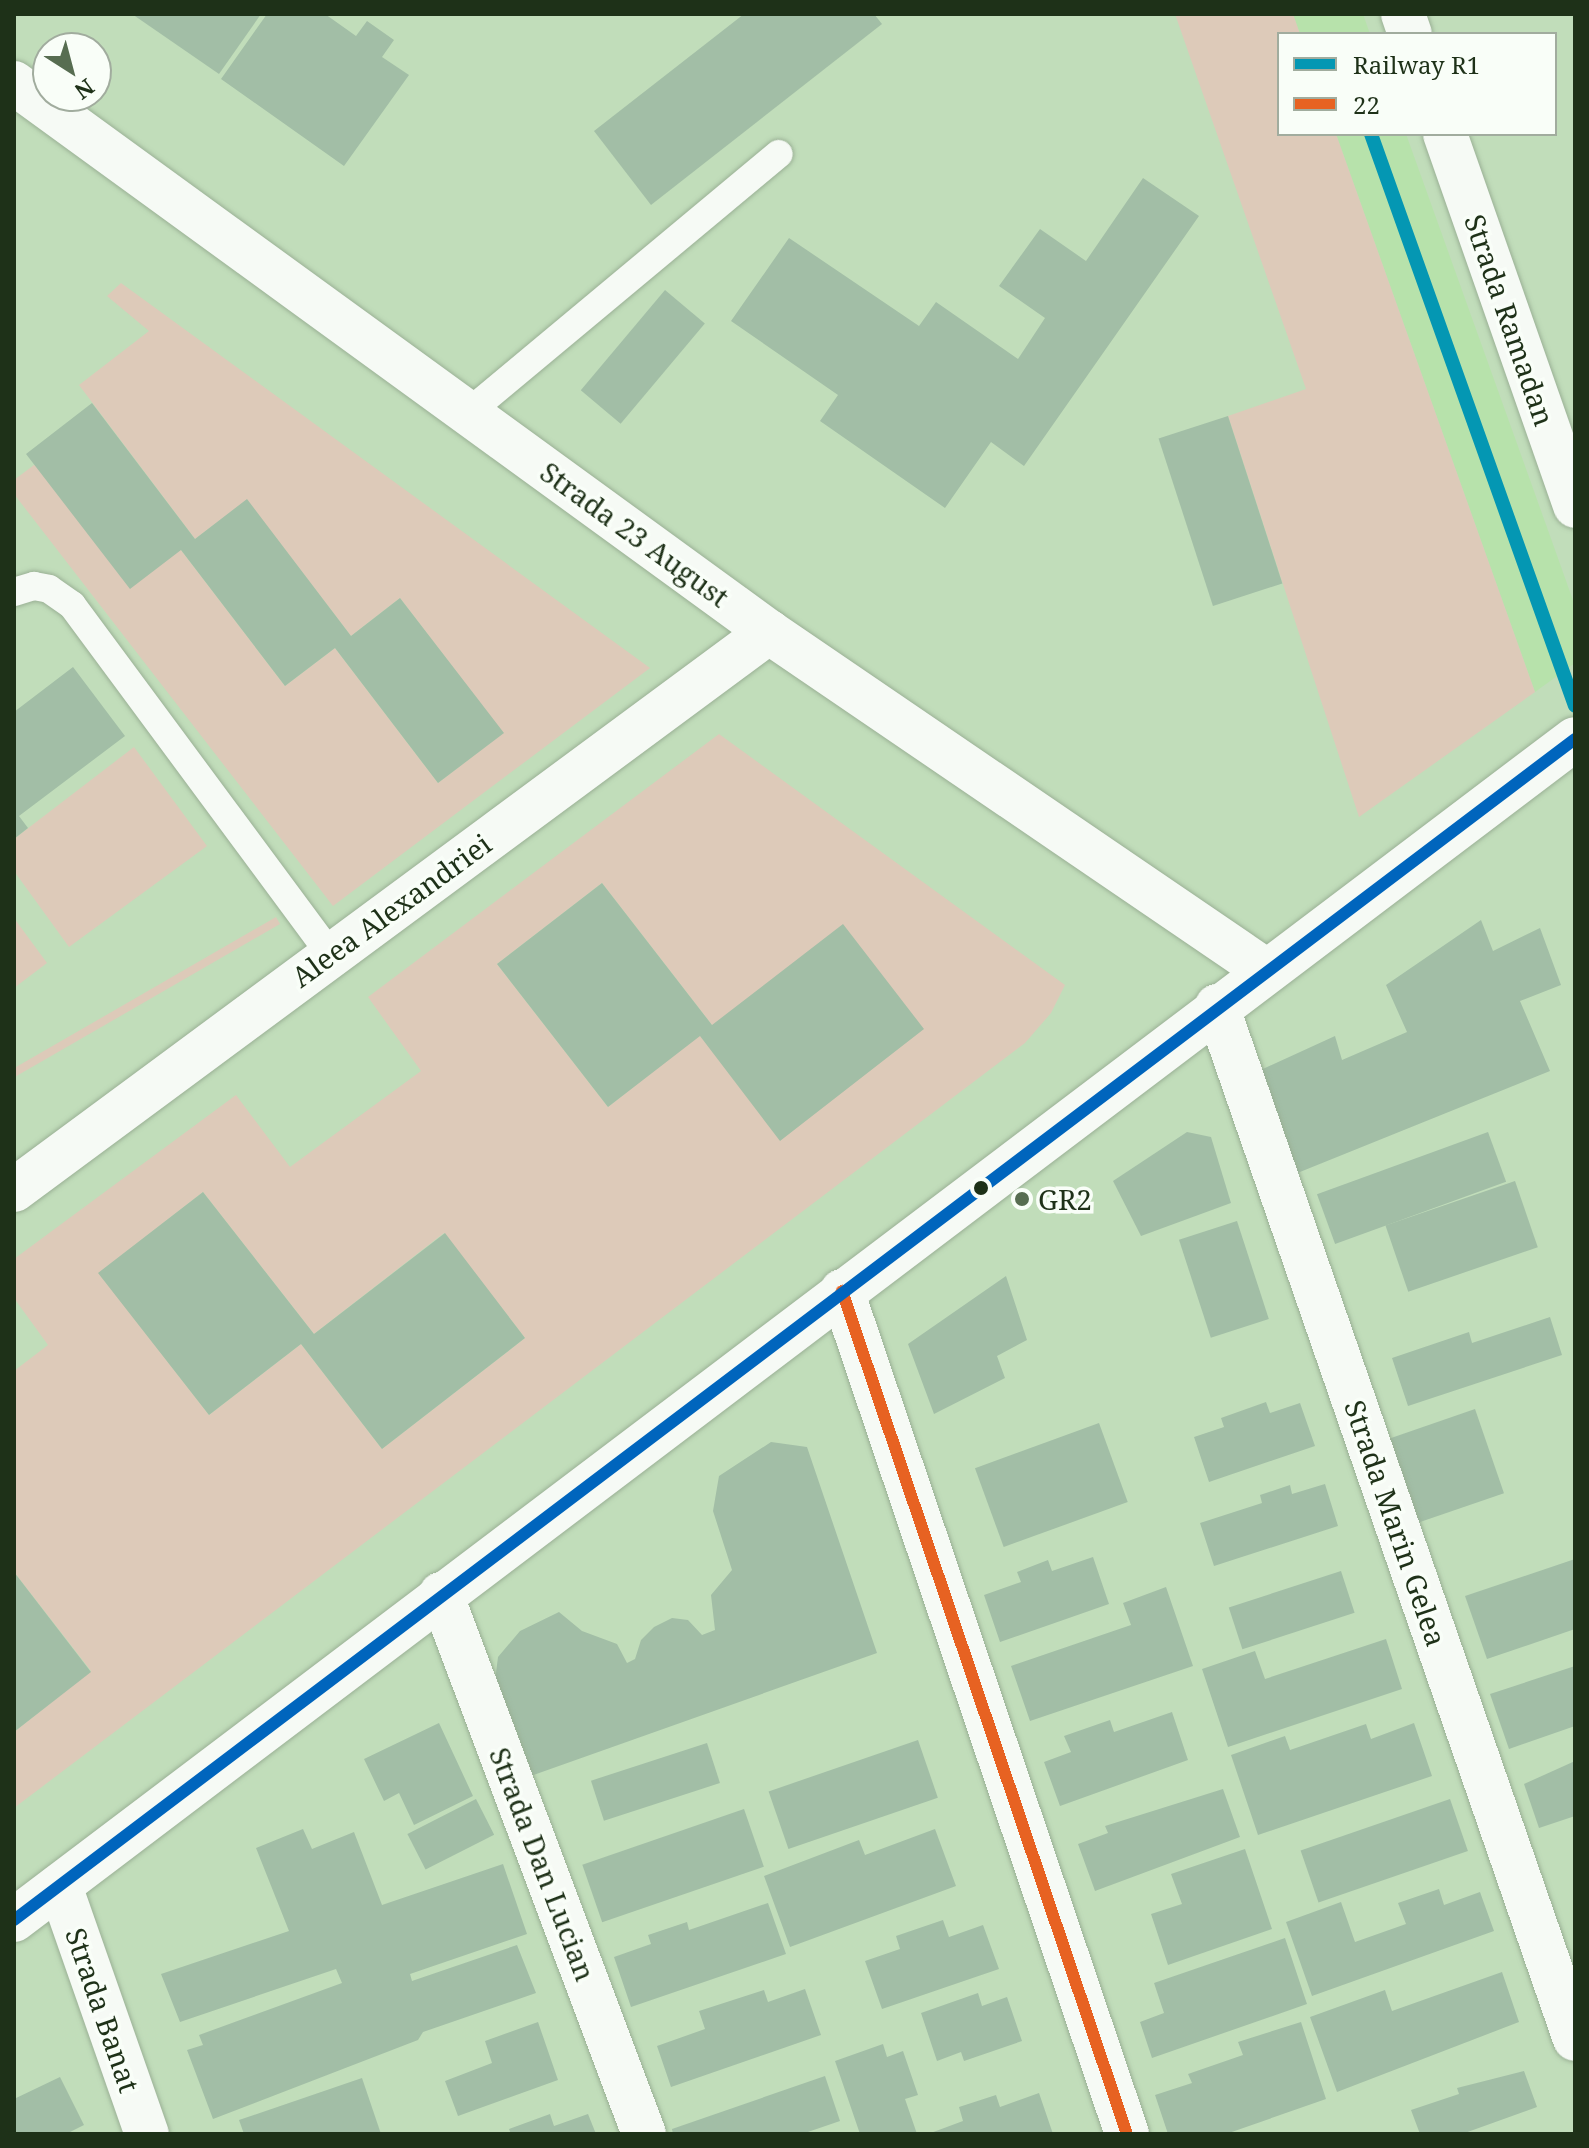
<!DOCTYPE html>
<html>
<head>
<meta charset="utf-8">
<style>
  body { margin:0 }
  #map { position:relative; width:1589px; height:2148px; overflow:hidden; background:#c1ddba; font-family:"Noto Serif",serif }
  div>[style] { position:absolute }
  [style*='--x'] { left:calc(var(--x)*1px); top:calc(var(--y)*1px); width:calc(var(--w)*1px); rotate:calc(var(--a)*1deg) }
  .built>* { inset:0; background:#b7e2ab }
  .green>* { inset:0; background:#ddcab9; transform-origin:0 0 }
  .building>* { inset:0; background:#a2bea6; transform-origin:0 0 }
  .roads { filter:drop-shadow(0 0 2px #9ab095) drop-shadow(0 0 2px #9ab095) }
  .lane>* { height:28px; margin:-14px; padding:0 14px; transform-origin:14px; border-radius:14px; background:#f6faf5 }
  .street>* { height:44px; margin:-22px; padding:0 22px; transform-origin:22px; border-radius:22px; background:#f6faf5 }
  .secondary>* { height:44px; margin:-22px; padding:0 22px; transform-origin:22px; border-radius:22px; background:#f6faf5 }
  .bus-1>* { height:12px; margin:-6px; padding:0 6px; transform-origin:6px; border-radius:6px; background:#e76222 }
  .bus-2>* { height:12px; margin:-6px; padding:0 6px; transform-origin:6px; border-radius:6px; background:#0065bd }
  .rail-1>* { height:14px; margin:-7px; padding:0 7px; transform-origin:7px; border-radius:7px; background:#0497b3 }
  .dots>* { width:22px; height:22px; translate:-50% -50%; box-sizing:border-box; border:4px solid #f9fef8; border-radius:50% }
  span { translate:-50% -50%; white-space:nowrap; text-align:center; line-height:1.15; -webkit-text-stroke:7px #f9fef8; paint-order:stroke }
  .street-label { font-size:28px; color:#1e3118 }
  .poi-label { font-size:28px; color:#1e3118 }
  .left { translate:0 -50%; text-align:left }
  .frame { position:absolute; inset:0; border:16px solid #1e3118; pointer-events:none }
  .legend { position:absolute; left:1277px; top:32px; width:280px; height:104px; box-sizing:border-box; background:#f9fef8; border:2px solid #a1ac9e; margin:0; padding:10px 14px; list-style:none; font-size:24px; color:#1e3118 }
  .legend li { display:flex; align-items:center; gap:16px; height:40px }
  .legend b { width:40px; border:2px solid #a1ac9e }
  .north { position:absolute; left:32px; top:32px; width:80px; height:80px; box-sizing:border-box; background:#f9fef8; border:2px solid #a1ac9e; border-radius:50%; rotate:144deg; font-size:22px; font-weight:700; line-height:32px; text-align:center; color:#1e3118 }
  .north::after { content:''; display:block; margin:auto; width:28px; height:36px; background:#576d51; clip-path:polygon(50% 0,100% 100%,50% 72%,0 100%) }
</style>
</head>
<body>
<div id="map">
  <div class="built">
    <i style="clip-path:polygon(1293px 14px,1363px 14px,1370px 34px,1300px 34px)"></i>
    <i style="clip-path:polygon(1336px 134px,1406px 134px,1554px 547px,1575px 606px,1575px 663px,1535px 692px)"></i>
  </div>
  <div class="green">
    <i style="clip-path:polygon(1175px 14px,1293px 14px,1300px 34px,1279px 34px,1279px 134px,1336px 134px,1535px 692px,1359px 817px,1228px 416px,1306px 389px)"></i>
    <i style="clip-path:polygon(121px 283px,650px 668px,333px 906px,14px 494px,14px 480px,34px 465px,181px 550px,285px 686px,335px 648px,438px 783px,503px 733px,400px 598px,351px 636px,247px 500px,195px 539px,79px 385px,149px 331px,107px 296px)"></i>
    <i style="clip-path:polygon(evenodd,719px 734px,1065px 985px,1051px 1013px,1025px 1043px,14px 1808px,14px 1732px,91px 1671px,14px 1572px,14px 1371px,48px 1345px,14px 1298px,14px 1259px,236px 1095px,290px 1167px,421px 1071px,368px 997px,719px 734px,602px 883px,712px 1025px,608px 1107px,497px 964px,602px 883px,719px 734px,203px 1192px,314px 1334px,444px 1233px,525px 1338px,382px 1449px,301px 1344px,209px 1415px,99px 1273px,203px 1192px)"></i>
    <i style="clip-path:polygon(134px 747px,207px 846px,69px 947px,14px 871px,14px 839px)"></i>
    <i style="left:276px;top:917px;width:8px;height:326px;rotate:60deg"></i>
    <i style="clip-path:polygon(14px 918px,47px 963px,14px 988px)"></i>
  </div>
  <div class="building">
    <i style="clip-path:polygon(132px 14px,261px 14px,219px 74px)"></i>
    <i style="clip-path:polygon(267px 14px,325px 14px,356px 36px,367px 21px,394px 40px,382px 57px,409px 75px,344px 166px,221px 79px)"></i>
    <i style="clip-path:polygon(744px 14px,874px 14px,882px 24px,651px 205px,594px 131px)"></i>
    <i style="clip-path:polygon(1143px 178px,1199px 216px,1024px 466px,991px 442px,945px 508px,820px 421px,838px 395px,731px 321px,789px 238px,919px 326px,936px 302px,1018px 359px,1045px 318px,999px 286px,1040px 229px,1086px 261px)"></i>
    <i style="left:665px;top:290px;width:52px;height:131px;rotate:40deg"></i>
    <i style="clip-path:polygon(92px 403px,195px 539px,247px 499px,351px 636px,400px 598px,504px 733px,438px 783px,335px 648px,285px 686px,181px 550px,130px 589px,26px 454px)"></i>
    <i style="left:1228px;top:416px;width:176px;height:73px;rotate:72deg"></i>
    <i style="clip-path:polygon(73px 667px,125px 736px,19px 816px,28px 828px,14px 839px,14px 712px)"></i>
    <i style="clip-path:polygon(602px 883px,712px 1025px,843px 924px,924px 1029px,780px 1141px,700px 1036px,608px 1107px,497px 964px)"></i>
    <i style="clip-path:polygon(1481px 920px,1493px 951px,1540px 928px,1561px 985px,1520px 1001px,1550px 1071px,1290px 1176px,1252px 1074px,1335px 1036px,1342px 1060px,1407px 1032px,1386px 985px)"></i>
    <i style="clip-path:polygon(1187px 1132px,1211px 1137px,1231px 1203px,1141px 1236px,1113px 1181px)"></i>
    <i style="left:1488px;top:1132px;width:53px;height:182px;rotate:70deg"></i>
    <i style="left:1515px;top:1181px;width:70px;height:137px;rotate:71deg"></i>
    <i style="clip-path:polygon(203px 1192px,314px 1334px,445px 1233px,525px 1338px,382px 1449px,301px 1344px,209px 1415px,98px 1273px)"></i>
    <i style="left:1237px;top:1221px;width:103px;height:61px;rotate:72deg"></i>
    <i style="clip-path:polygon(1006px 1276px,1027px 1340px,997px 1356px,1005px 1378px,934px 1414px,908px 1344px)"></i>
    <i style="clip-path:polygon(1550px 1317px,1562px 1355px,1408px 1406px,1392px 1358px,1469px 1332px,1472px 1343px)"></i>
    <i style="clip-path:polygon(1266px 1402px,1270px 1413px,1300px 1403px,1315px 1446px,1209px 1482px,1194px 1437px,1224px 1427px,1221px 1418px)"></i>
    <i style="left:1475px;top:1409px;width:89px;height:91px;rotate:71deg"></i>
    <i style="left:1099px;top:1423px;width:84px;height:132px;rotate:70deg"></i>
    <i style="clip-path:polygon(771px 1442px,807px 1447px,877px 1653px,525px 1778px,494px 1689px,498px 1657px,520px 1631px,559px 1612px,582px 1631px,617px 1644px,627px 1663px,635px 1659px,641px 1640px,654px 1627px,672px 1618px,688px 1620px,702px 1635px,715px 1630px,711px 1595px,732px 1570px,713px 1511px,719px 1476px)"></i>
    <i style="clip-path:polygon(1325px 1484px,1338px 1526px,1214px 1566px,1200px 1523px,1262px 1503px,1260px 1495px,1290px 1485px,1292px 1494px)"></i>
    <i style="clip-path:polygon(1093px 1557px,1109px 1604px,1000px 1642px,984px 1595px,1021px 1582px,1017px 1572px,1048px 1560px,1052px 1571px)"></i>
    <i style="clip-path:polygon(1575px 1559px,1575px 1629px,1487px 1659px,1465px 1596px)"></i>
    <i style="left:1341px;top:1571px;width:44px;height:118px;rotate:72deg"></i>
    <i style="clip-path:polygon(14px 1572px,91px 1672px,14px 1732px)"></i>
    <i style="clip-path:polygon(1166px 1587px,1193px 1666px,1030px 1721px,1011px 1666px,1131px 1625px,1123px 1603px)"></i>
    <i style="clip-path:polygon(1386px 1639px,1402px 1689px,1228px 1747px,1202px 1669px,1255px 1651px,1265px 1679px)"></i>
    <i style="clip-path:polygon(1575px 1666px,1575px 1726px,1509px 1749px,1490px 1694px)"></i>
    <i style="clip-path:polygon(1172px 1712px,1188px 1760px,1060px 1806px,1044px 1762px,1071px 1752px,1064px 1736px,1110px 1720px,1114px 1732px)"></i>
    <i style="clip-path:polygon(439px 1723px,473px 1796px,414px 1825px,399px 1793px,384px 1801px,364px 1759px)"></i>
    <i style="clip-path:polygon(1414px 1723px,1432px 1776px,1258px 1835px,1231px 1755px,1285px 1736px,1290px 1750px,1366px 1724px,1371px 1739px)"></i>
    <i style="left:918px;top:1740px;width:61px;height:158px;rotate:71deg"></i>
    <i style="left:707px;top:1743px;width:42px;height:122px;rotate:72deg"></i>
    <i style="clip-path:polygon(1575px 1761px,1575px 1816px,1539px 1828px,1524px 1784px)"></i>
    <i style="clip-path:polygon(1223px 1789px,1240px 1837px,1095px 1891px,1078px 1844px,1108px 1833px,1105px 1826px)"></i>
    <i style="left:476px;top:1799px;width:40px;height:77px;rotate:63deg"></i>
    <i style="left:1450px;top:1799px;width:55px;height:158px;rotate:71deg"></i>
    <i style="left:744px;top:1809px;width:61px;height:171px;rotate:71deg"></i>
    <i style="clip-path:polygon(303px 1829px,312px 1849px,354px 1832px,382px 1905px,503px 1864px,527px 1934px,410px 1974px,412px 1981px,517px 1945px,536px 1993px,423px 2032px,418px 2040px,213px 2119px,187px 2050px,203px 2045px,199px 2035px,342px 1983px,336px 1969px,180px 2022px,161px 1974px,289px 1931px,256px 1848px)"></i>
    <i style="clip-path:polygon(935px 1829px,956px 1886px,790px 1947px,764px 1876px,859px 1840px,865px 1855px)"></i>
    <i style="clip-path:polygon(1245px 1849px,1272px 1929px,1168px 1965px,1151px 1914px,1182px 1904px,1171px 1874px)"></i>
    <i style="clip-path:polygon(1439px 1889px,1444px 1905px,1480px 1892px,1494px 1931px,1312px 1996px,1286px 1922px,1341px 1902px,1355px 1942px,1406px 1924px,1398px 1903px)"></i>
    <i style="clip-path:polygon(768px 1903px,786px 1954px,631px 2007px,614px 1957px,651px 1944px,648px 1935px,687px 1922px,689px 1930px)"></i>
    <i style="clip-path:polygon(943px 1920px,949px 1937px,983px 1925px,999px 1969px,882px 2009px,865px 1961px,900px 1949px,896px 1936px)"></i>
    <i style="clip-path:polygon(1285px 1938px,1307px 2004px,1152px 2058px,1140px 2022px,1164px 2013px,1154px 1983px)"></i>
    <i style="clip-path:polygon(1502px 1972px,1519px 2022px,1337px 2092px,1310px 2017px,1385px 1990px,1392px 2011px)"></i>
    <i style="clip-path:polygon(805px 1989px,821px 2035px,671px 2087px,657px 2046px,705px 2029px,699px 2011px,764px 1990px,768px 2002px)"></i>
    <i style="clip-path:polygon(978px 1993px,982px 2006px,1007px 1997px,1022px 2041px,964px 2061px,961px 2052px,937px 2061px,921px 2013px)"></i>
    <i style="clip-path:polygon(538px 2022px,558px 2080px,458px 2116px,445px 2081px,492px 2063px,485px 2041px)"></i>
    <i style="clip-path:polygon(1301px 2022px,1326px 2099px,1226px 2134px,1168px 2134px,1155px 2095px,1192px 2083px,1188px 2074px,1243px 2055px,1238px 2042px)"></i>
    <i style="clip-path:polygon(883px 2044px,887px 2057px,903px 2051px,918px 2095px,905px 2099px,917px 2134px,860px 2134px,835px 2061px)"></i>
    <i style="clip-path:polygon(1524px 2071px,1537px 2107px,1462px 2134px,1420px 2134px,1411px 2110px,1459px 2094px,1457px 2088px)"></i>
    <i style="clip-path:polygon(825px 2076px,840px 2121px,802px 2134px,673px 2134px,672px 2129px)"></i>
    <i style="clip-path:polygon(60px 2077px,84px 2125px,66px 2134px,14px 2134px,14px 2099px)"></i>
    <i style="clip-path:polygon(362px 2078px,381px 2134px,244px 2134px,239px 2120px)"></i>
    <i style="clip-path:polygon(1039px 2093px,1053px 2134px,928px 2134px,963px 2121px,959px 2107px,996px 2095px,1000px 2107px)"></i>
    <i style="clip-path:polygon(550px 2114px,554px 2126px,588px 2114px,596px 2134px,511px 2134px,509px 2129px)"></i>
  </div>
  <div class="roads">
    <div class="lane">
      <i style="--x:469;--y:412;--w:403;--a:-39.8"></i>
      <i style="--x:14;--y:592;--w:21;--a:-17"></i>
      <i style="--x:34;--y:586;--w:15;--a:11"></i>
      <i style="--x:49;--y:589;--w:28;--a:35"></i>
      <i style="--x:72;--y:605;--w:434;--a:53.5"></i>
    </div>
    <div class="street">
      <i style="--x:1217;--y:1006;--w:1093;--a:70.89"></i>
      <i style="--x:14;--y:1190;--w:939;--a:-36.47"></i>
      <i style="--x:842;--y:1291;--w:890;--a:71.32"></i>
      <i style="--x:441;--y:1594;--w:577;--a:69.4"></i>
      <i style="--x:60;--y:1886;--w:263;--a:70.7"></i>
    </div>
    <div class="secondary">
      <i style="--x:1403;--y:14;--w:21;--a:71"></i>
      <i style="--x:14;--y:83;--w:934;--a:36.02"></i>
      <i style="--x:769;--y:632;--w:600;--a:34.27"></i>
      <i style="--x:1445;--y:134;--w:394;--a:70.7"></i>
      <i style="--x:14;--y:1920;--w:1957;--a:-37.11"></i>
    </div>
  </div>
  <div class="bus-1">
    <i style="--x:842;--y:1291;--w:890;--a:71.32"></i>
  </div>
  <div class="bus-2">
    <i style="--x:14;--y:1920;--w:1957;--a:-37.11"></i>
  </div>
  <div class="rail-1">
    <i style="--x:1371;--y:134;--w:607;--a:70.37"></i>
  </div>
  <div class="dots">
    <i style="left:981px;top:1188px;background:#1e3118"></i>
    <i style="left:1022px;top:1199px;background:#576d51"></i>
  </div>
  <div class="street-label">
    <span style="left:1510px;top:320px;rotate:71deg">Strada Ramadan</span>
    <span style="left:635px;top:534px;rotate:36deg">Strada 23 August</span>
    <span style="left:391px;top:910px;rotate:-36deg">Aleea Alexandriei</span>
    <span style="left:1396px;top:1523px;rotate:71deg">Strada Marin Gelea</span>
    <span style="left:543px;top:1864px;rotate:69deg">Strada Dan Lucian</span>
    <span style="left:103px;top:2010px;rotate:71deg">Strada Banat</span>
  </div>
  <div class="poi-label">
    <span class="left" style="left:1038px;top:1199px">GR2</span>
  </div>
  <div class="frame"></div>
  <ul class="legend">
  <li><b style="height:10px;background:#0497b3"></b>Railway R1</li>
  <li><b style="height:10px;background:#e76222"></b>22</li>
  </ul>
  <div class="north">N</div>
</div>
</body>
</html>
